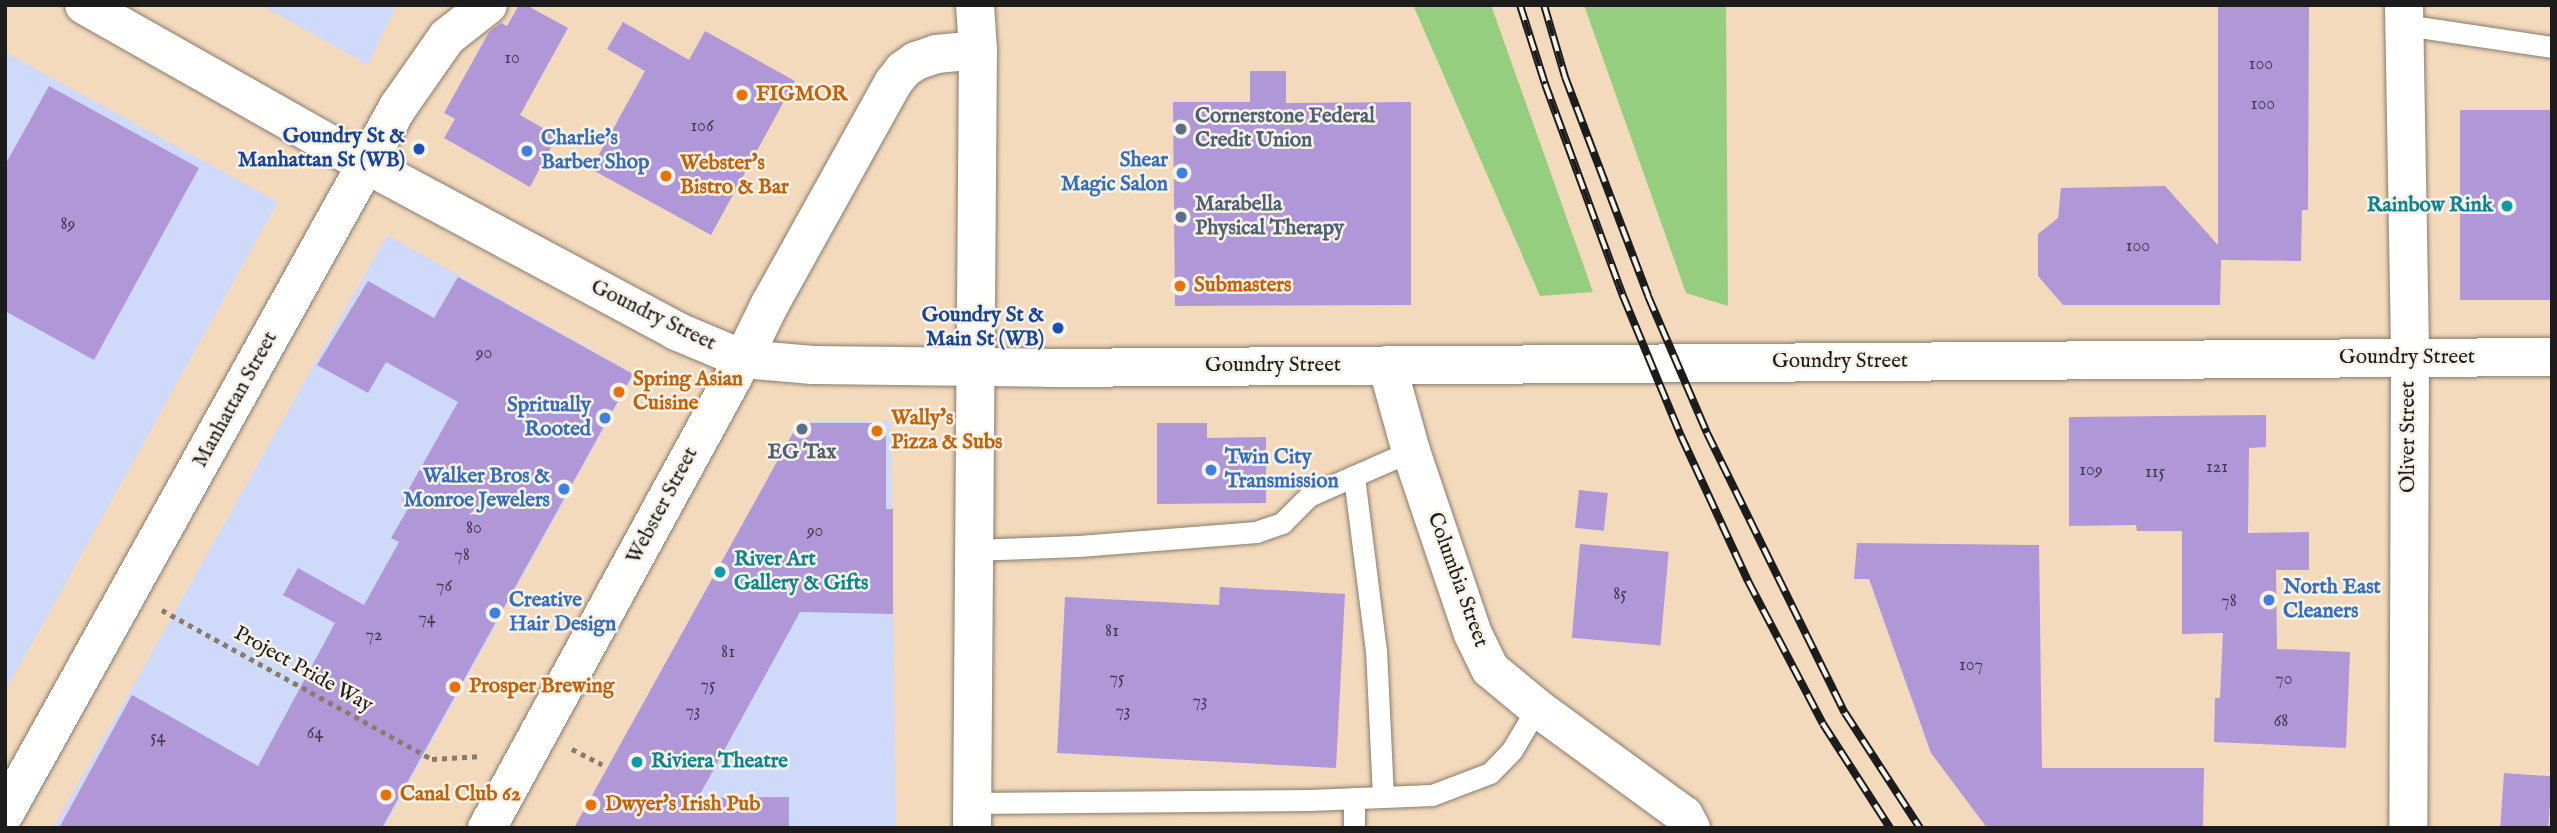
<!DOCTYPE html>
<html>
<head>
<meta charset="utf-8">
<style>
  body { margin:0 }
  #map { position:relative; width:2557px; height:833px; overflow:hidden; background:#f3dabc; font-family:"IM FELL English",serif }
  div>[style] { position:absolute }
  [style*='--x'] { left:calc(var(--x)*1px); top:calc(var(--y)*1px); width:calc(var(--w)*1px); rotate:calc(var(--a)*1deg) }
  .built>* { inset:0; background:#cfdafa }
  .green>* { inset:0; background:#96ce80 }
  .building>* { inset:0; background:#b097d8; transform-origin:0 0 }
  .path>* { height:4.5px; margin-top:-2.25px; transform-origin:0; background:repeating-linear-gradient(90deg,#887b6c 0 5px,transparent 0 10px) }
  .roads { filter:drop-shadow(0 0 2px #887b6c) drop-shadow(0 0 2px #887b6c) }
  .service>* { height:21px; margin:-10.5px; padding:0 10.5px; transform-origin:10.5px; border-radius:10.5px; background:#fff }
  .minor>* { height:38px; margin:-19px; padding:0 19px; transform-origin:19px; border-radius:19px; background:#fff }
  .tertiary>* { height:38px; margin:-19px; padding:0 19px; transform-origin:19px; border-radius:19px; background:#fff }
  .primary>* { height:38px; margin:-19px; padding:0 19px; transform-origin:19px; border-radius:19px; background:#fff }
  .rail>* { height:8px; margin-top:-4px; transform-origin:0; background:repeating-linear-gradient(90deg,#f7f3e8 0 16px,#1c1c1c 0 32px); box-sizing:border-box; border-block:2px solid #1c1c1c }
  .dots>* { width:19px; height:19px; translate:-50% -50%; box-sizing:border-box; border:4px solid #f7f3e8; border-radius:50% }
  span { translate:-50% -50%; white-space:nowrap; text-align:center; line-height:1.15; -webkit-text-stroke:5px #f7f3e8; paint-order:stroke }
  .number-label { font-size:18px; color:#413b4b }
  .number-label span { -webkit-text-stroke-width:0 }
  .food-label { font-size:21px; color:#c56008; font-weight:700 }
  .left { translate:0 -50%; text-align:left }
  .service-label { font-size:21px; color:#4e5e75; font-weight:700 }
  .transit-label { font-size:21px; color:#164399; font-weight:700 }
  .right { translate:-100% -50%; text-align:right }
  .shop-label { font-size:21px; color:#366cbe; font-weight:700 }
  .culture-label { font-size:21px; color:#0d838f; font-weight:700 }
  .street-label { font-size:21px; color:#1c1c1c }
  .frame { position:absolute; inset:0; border:7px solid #1c1c1c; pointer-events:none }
</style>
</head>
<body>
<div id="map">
  <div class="built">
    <i style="clip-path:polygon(261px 5px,397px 5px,368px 65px)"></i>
    <i style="clip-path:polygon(5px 52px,278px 202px,5px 692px)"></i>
    <i style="clip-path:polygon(387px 235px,634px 374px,384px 828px,53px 828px)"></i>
    <i style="clip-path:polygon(799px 422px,891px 422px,896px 828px,574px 828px)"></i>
  </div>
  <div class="green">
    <i style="clip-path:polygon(1413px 5px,1491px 5px,1593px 292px,1540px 296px)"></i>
    <i style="clip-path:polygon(1584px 5px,1726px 5px,1728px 306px,1686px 293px)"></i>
  </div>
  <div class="building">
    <i style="clip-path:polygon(519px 5px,526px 5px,568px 28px,520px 115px,557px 136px,530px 187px,444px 138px,455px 119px,444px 113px,489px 32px,501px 23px,507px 26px)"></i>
    <i style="clip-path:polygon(2218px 5px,2309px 5px,2308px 210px,2302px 210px,2301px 261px,2221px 260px,2220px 305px,2063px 305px,2038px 276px,2038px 234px,2058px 218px,2061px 188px,2165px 186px,2218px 245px)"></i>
    <i style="clip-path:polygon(623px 22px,689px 60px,705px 31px,795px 81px,711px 235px,591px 169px,645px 71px,607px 49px)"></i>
    <i style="clip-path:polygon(1250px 71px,1286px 71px,1286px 103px,1411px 102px,1411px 305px,1175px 306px,1173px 102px,1250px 102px)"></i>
    <i style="clip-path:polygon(49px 86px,199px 168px,94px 360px,5px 311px,5px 165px)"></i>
    <i style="left:2552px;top:110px;width:190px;height:92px;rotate:90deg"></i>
    <i style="clip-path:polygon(458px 277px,633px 374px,382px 828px,59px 828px,132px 695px,258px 766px,335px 623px,283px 595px,298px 568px,364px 605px,399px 542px,391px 538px,410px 505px,402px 501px,458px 402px,386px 362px,368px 393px,317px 365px,368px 281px,434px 318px)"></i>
    <i style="clip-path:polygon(2266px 415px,2266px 447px,2249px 448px,2248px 533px,2309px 532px,2309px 570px,2276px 570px,2277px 649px,2350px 652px,2346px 748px,2214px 742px,2215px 698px,2220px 698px,2223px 633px,2182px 634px,2182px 531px,2137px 531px,2136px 525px,2069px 526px,2069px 417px)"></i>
    <i style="clip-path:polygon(807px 423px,875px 423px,886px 434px,886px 509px,893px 509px,893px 614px,800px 612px,698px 798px,789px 797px,789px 828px,574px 828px,794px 431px)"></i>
    <i style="clip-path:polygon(1157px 423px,1207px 423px,1207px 438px,1266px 437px,1266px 503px,1157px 504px)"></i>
    <i style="left:1579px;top:490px;width:29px;height:38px;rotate:6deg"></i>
    <i style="clip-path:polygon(1857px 543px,2039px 545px,2042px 768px,2204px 768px,2203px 828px,1987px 828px,1931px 753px,1869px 579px,1854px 579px)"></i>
    <i style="left:1580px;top:544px;width:89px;height:94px;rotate:5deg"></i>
    <i style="clip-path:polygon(1220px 587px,1345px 594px,1336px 768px,1057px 753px,1065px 597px,1219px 605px)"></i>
    <i style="left:2504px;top:773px;width:48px;height:55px;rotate:4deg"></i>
  </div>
  <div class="path">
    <i style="--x:162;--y:610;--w:308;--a:28.9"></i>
    <i style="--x:432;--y:759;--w:50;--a:-3.4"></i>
    <i style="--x:572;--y:749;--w:34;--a:27"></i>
  </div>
  <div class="roads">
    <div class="service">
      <i style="--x:2405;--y:25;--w:149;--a:8.5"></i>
      <i style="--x:973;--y:550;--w:106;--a:-2.2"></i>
      <i style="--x:1079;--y:546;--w:178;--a:-4.5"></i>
      <i style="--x:1256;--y:532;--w:28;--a:-19"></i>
      <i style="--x:1282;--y:523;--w:38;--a:-45"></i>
      <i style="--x:1309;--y:496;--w:49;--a:-24"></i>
      <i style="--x:1383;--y:797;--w:146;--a:-92.7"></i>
      <i style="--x:1376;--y:651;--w:176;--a:-97.2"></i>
      <i style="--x:1354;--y:476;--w:62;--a:-23.7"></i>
      <i style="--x:972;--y:803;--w:338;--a:-0.5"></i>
      <i style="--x:1310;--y:800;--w:122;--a:-2.3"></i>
      <i style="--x:1432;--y:795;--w:62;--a:-20.8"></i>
      <i style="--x:1490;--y:773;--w:32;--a:-46"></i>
      <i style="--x:1512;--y:750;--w:49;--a:-59.2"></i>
      <i style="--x:1354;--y:828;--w:30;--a:-90"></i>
    </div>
    <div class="minor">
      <i style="--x:2404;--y:5;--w:353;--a:89"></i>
      <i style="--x:2410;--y:358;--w:470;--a:90.2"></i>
      <i style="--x:1387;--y:365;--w:89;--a:74.4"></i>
      <i style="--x:1411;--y:451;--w:193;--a:71.3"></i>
      <i style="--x:1473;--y:634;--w:39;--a:64"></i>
      <i style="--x:1490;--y:669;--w:61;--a:39.7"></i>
      <i style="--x:1537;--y:708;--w:182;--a:36.1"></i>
      <i style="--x:1684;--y:815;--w:15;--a:62"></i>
      <i style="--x:5;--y:813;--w:808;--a:-60.9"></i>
      <i style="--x:398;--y:107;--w:85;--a:-55"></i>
      <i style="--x:447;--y:37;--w:52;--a:-38"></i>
    </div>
    <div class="tertiary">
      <i style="--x:84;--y:5;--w:325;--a:29.5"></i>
      <i style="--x:367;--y:165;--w:351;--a:28.2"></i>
      <i style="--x:676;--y:331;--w:73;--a:22.7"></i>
      <i style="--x:743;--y:359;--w:70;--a:4.9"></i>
      <i style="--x:813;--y:365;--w:233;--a:0.7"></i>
      <i style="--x:1046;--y:368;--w:1506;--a:-0.42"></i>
      <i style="--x:487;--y:828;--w:534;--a:-61.37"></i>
      <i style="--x:743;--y:359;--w:61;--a:-63.9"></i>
      <i style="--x:770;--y:304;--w:253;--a:-60.9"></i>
      <i style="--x:893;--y:83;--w:16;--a:-52"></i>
      <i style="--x:903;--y:70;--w:16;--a:-35"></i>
      <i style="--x:916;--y:61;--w:21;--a:-19"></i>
      <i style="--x:936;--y:54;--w:42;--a:-5.4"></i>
    </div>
    <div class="primary">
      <i style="--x:972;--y:828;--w:778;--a:-89.56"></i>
      <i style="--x:978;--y:50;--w:45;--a:-93.8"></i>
    </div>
  </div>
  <div class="rail">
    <i style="--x:1520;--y:5;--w:83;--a:72.4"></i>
    <i style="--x:1545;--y:84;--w:226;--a:69.8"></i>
    <i style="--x:1623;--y:296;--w:152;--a:67.5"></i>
    <i style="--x:1681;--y:436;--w:160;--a:65.2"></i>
    <i style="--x:1748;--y:581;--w:161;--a:62.3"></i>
    <i style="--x:1823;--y:724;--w:124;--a:57.2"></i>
    <i style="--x:1544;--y:5;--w:75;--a:73.7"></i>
    <i style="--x:1565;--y:77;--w:234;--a:69.2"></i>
    <i style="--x:1648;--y:296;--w:149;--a:66.7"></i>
    <i style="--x:1707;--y:433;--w:312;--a:63.8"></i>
    <i style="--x:1845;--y:713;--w:137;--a:56.9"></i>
  </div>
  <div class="dots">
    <i style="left:742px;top:95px;background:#e8710a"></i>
    <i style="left:1181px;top:129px;background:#5c6f8a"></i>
    <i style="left:419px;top:149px;background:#1a4fb4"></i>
    <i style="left:527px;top:151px;background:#3f7fe0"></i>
    <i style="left:1182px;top:173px;background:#3f7fe0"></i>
    <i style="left:666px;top:176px;background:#e8710a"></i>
    <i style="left:2507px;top:206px;background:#0f9aa8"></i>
    <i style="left:1181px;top:217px;background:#5c6f8a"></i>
    <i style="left:1180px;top:286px;background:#e8710a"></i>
    <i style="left:1058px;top:328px;background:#1a4fb4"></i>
    <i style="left:619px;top:392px;background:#e8710a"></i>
    <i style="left:605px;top:418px;background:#3f7fe0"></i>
    <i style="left:802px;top:429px;background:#5c6f8a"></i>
    <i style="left:877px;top:431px;background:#e8710a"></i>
    <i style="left:1211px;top:470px;background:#3f7fe0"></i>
    <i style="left:564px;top:489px;background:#3f7fe0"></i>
    <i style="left:720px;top:572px;background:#0f9aa8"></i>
    <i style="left:2269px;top:600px;background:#3f7fe0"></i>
    <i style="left:495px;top:613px;background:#3f7fe0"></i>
    <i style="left:455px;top:687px;background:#e8710a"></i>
    <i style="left:637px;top:762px;background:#0f9aa8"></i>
    <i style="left:386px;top:795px;background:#e8710a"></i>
    <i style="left:591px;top:805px;background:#e8710a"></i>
  </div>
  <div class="number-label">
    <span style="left:512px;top:59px">10</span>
    <span style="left:2261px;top:65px">100</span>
    <span style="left:2263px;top:105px">100</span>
    <span style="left:702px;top:127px">106</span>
    <span style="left:68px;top:225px">89</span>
    <span style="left:2138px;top:247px">100</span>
    <span style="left:484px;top:354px">90</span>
    <span style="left:2217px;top:468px">121</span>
    <span style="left:2091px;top:471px">109</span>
    <span style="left:2155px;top:473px">115</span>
    <span style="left:474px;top:529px">80</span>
    <span style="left:815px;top:532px">90</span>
    <span style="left:462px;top:556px">78</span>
    <span style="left:444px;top:587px">76</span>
    <span style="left:1620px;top:595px">85</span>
    <span style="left:2229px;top:602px">78</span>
    <span style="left:427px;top:619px">74</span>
    <span style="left:1112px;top:632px">81</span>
    <span style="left:374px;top:636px">72</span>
    <span style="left:728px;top:653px">81</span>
    <span style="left:1971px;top:666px">107</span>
    <span style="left:1117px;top:679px">75</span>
    <span style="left:2284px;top:680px">70</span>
    <span style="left:708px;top:686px">75</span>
    <span style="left:1200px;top:702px">73</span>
    <span style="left:693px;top:712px">73</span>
    <span style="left:1123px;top:712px">73</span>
    <span style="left:2281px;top:722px">68</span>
    <span style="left:315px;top:734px">64</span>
    <span style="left:158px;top:738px">54</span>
  </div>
  <div class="food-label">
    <span class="left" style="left:756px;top:95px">FIGMOR</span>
    <span class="left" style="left:680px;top:176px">Webster's<br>Bistro &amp; Bar</span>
    <span class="left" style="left:1194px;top:286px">Submasters</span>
    <span class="left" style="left:633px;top:392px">Spring Asian<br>Cuisine</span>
    <span class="left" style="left:891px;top:431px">Wally's<br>Pizza &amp; Subs</span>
    <span class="left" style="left:469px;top:687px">Prosper Brewing</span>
    <span class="left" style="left:400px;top:795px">Canal Club 62</span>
    <span class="left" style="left:605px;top:805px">Dwyer's Irish Pub</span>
  </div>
  <div class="service-label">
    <span class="left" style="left:1195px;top:129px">Cornerstone Federal<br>Credit Union</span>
    <span class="left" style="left:1195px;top:217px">Marabella<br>Physical Therapy</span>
    <span style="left:802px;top:453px">EG Tax</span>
  </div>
  <div class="transit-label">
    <span class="right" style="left:405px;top:149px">Goundry St &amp;<br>Manhattan St (WB)</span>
    <span class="right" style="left:1044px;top:328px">Goundry St &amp;<br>Main St (WB)</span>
  </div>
  <div class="shop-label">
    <span class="left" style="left:541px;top:151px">Charlie's<br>Barber Shop</span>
    <span class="right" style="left:1168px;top:173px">Shear<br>Magic Salon</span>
    <span class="right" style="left:591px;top:418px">Spritually<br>Rooted</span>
    <span class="left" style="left:1225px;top:470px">Twin City<br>Transmission</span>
    <span class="right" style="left:550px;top:489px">Walker Bros &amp;<br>Monroe Jewelers</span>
    <span class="left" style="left:2283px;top:600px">North East<br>Cleaners</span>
    <span class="left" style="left:509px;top:613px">Creative<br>Hair Design</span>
  </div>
  <div class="culture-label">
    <span class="right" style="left:2493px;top:206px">Rainbow Rink</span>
    <span class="left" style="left:734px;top:572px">River Art<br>Gallery &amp; Gifts</span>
    <span class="left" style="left:651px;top:762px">Riviera Theatre</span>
  </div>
  <div class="street-label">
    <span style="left:653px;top:316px;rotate:26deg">Goundry Street</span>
    <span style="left:2407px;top:358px">Goundry Street</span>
    <span style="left:1840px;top:362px">Goundry Street</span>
    <span style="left:1273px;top:366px">Goundry Street</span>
    <span style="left:236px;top:400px;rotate:-61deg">Manhattan Street</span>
    <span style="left:2409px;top:437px;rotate:-90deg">Oliver Street</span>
    <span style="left:663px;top:506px;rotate:-62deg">Webster Street</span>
    <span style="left:1457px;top:580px;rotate:70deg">Columbia Street</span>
    <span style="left:303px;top:670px;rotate:29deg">Project Pride Way</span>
  </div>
  <div class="frame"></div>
</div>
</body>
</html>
